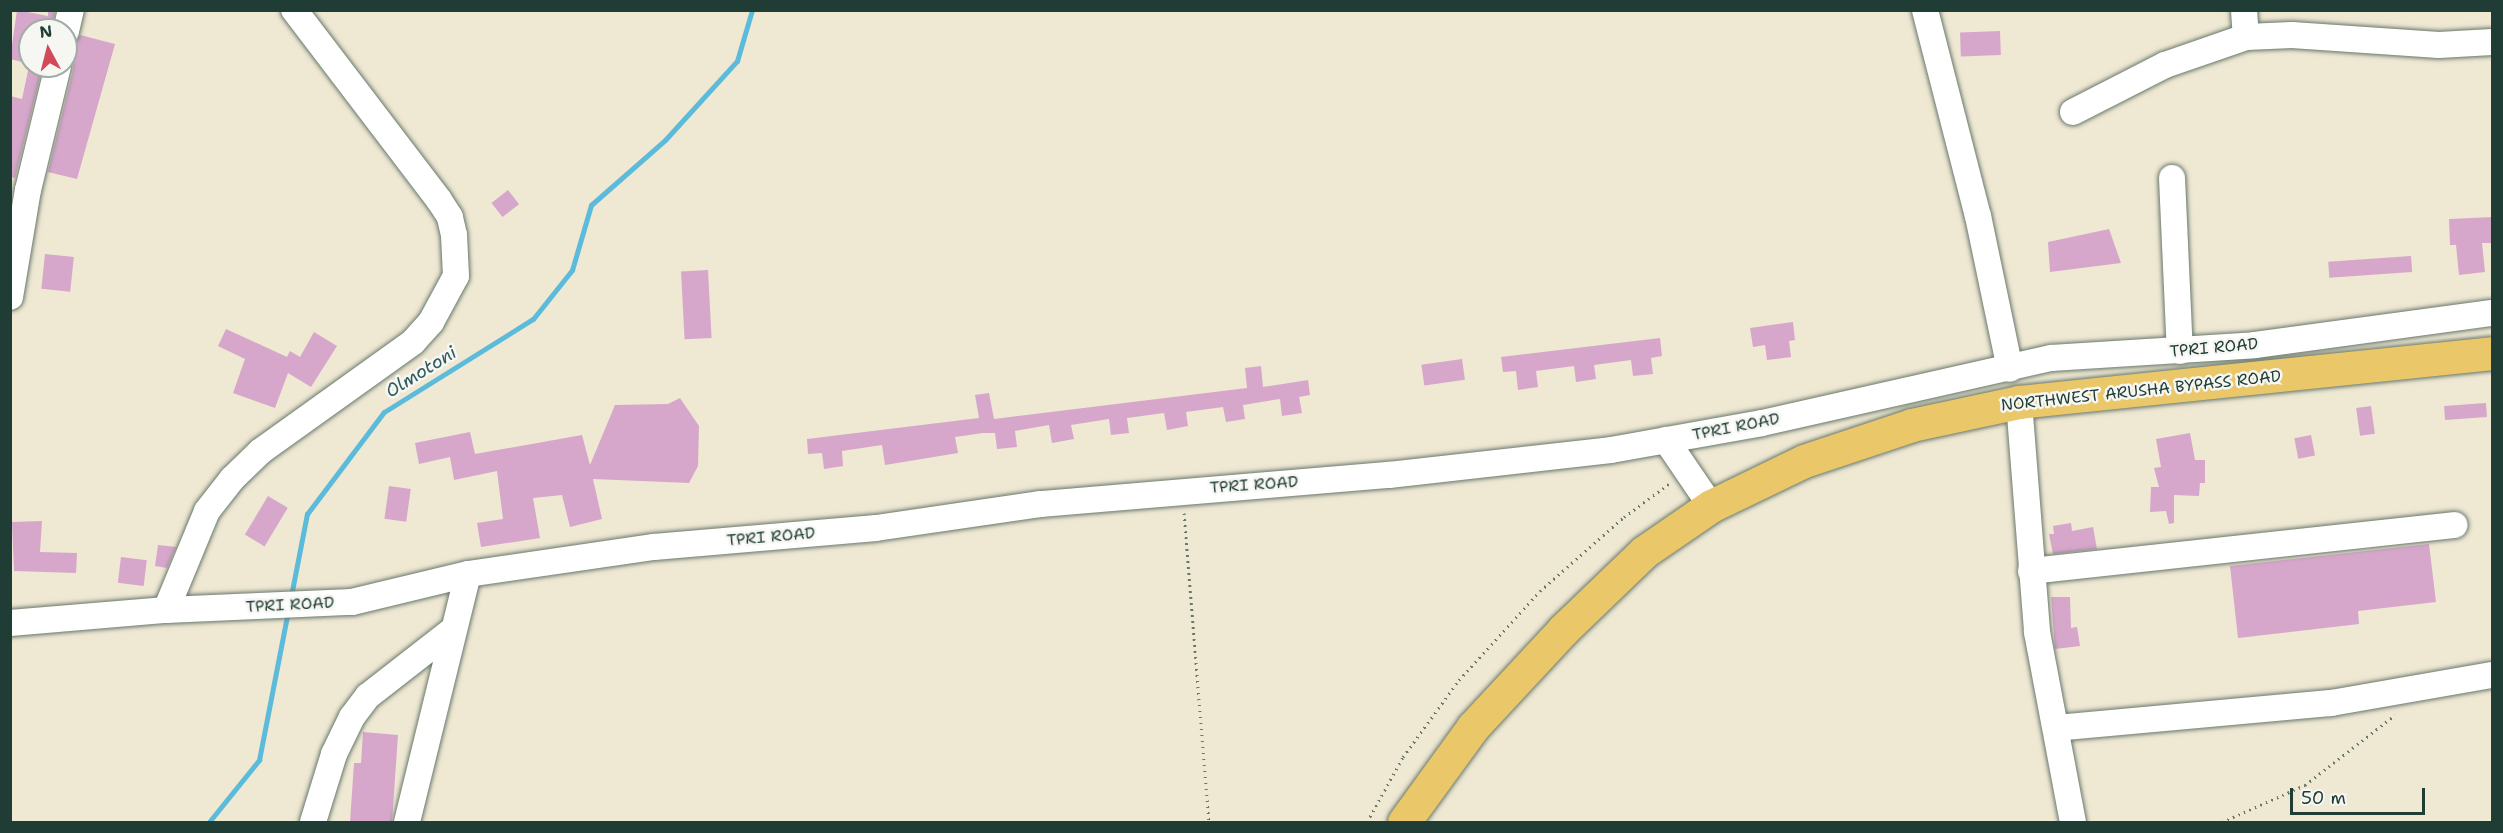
<!DOCTYPE html>
<html>
<head>
<meta charset="utf-8">
<style>
  body { margin:0 }
  #map { position:relative; width:2503px; height:833px; overflow:hidden; background:#efe8d3; font-family:"Shantell Sans",sans-serif }
  div>[style] { position:absolute }
  [style*='--x'] { left:calc(var(--x)*1px); top:calc(var(--y)*1px); width:calc(var(--w)*1px); rotate:calc(var(--a)*1deg) }
  .stream>* { height:5px; margin:-2.5px; padding:0 2.5px; transform-origin:2.5px; border-radius:2.5px; background:#5cbbda }
  .building>* { inset:0; background:#d6a7cb; transform-origin:0 0 }
  .path>* { height:3px; margin-top:-1.5px; transform-origin:0; background:repeating-linear-gradient(90deg,#68796c 0 1.5px,transparent 0 6px) }
  .roads { filter:drop-shadow(0 0 2px #68796c) drop-shadow(0 0 2px #68796c) }
  .minor>* { height:26px; margin:-13px; padding:0 13px; transform-origin:13px; border-radius:13px; background:#fff }
  .major>* { height:33px; margin:-16.5px; padding:0 16.5px; transform-origin:16.5px; border-radius:16.5px; background:#eac769 }
  span { translate:-50% -50%; white-space:nowrap; text-align:center; line-height:1.15; -webkit-text-stroke:5px #f6f6f2; paint-order:stroke }
  .street-label { font-size:16px; color:#1f3d34 }
  .water-label { font-size:18px; color:#2e5c5e; font-style:italic }
  .frame { position:absolute; inset:0; border:12px solid #1f3d34; pointer-events:none }
  .north { position:absolute; left:18px; top:18px; width:60px; height:60px; box-sizing:border-box; background:#f6f6f2; border:2px solid #a0aca6; border-radius:50%; rotate:353deg; font-size:16px; font-weight:700; line-height:24px; text-align:center; color:#1f3d34 }
  .north::after { content:''; display:block; margin:auto; width:21px; height:27px; background:#d1495b; clip-path:polygon(50% 0,100% 100%,50% 72%,0 100%) }
  .scale { position:absolute; left:2290px; top:788px; width:135px; height:27px; box-sizing:border-box; border:3px solid #1f3d34; border-top:0; padding-left:8px; font-size:18px; line-height:21px; white-space:nowrap; color:#1f3d34; -webkit-text-stroke:4px #f6f6f2; paint-order:stroke }
</style>
</head>
<body>
<div id="map">
  <div class="stream">
    <i style="--x:291;--y:596;--w:84;--a:-79"></i>
    <i style="--x:307;--y:514;--w:128;--a:-53"></i>
    <i style="--x:384;--y:412;--w:176;--a:-32"></i>
    <i style="--x:533;--y:319;--w:63;--a:-51.5"></i>
    <i style="--x:572;--y:270;--w:68;--a:-73.7"></i>
    <i style="--x:591;--y:205;--w:98;--a:-41.3"></i>
    <i style="--x:665;--y:140;--w:107;--a:-47.7"></i>
    <i style="--x:737;--y:61;--w:53;--a:-73.6"></i>
    <i style="--x:209;--y:822;--w:80;--a:-51.1"></i>
    <i style="--x:259;--y:760;--w:152;--a:-79"></i>
  </div>
  <div class="building">
    <i style="clip-path:polygon(17px 10px,48px 16px,48px 10px,55px 10px,51px 30px,30px 30px,30px 64px,10px 59px)"></i>
    <i style="left:2000px;top:31px;width:24px;height:40px;rotate:88deg"></i>
    <i style="clip-path:polygon(80px 35px,115px 44px,77px 179px,48px 172px,73px 70px,75px 43px)"></i>
    <i style="clip-path:polygon(29px 66px,42px 69px,15px 178px,10px 177px,10px 96px,22px 99px)"></i>
    <i style="left:508px;top:190px;width:18px;height:21px;rotate:52deg"></i>
    <i style="clip-path:polygon(2493px 217px,2493px 243px,2482px 243px,2485px 272px,2459px 275px,2456px 245px,2450px 245px,2449px 219px)"></i>
    <i style="clip-path:polygon(2109px 229px,2121px 263px,2050px 272px,2048px 242px)"></i>
    <i style="left:45px;top:254px;width:29px;height:35px;rotate:6deg"></i>
    <i style="left:2411px;top:256px;width:16px;height:83px;rotate:86deg"></i>
    <i style="left:708px;top:270px;width:68px;height:27px;rotate:87deg"></i>
    <i style="clip-path:polygon(1793px 322px,1795px 340px,1789px 341px,1791px 357px,1767px 360px,1765px 345px,1753px 347px,1750px 328px)"></i>
    <i style="clip-path:polygon(226px 329px,287px 357px,290px 351px,300px 357px,314px 332px,337px 346px,311px 387px,288px 373px,275px 408px,233px 393px,245px 359px,218px 346px)"></i>
    <i style="clip-path:polygon(1660px 338px,1662px 356px,1651px 358px,1653px 374px,1633px 376px,1631px 360px,1594px 365px,1596px 379px,1576px 382px,1574px 366px,1536px 371px,1538px 387px,1518px 390px,1516px 371px,1503px 372px,1501px 357px)"></i>
    <i style="left:1462px;top:359px;width:21px;height:41px;rotate:82deg"></i>
    <i style="clip-path:polygon(1261px 366px,1263px 387px,1308px 380px,1310px 395px,1299px 397px,1302px 413px,1282px 416px,1280px 399px,1243px 405px,1245px 419px,1226px 422px,1223px 407px,1186px 412px,1188px 426px,1167px 430px,1164px 413px,1127px 418px,1129px 433px,1111px 435px,1109px 419px,1071px 425px,1074px 439px,1052px 443px,1049px 425px,1015px 431px,1017px 447px,997px 449px,995px 433px,983px 433px,955px 437px,958px 453px,885px 465px,882px 445px,842px 451px,843px 466px,824px 469px,822px 453px,808px 454px,807px 439px,979px 418px,975px 395px,989px 393px,994px 419px,1247px 388px,1245px 368px)"></i>
    <i style="clip-path:polygon(680px 398px,699px 426px,698px 466px,689px 483px,593px 479px,602px 519px,570px 527px,562px 495px,533px 498px,540px 538px,481px 547px,477px 523px,503px 519px,497px 471px,454px 480px,450px 457px,419px 464px,415px 443px,470px 432px,475px 454px,582px 435px,590px 465px,615px 405px,668px 404px)"></i>
    <i style="left:2486px;top:403px;width:14px;height:42px;rotate:86deg"></i>
    <i style="left:2371px;top:406px;width:28px;height:15px;rotate:82deg"></i>
    <i style="clip-path:polygon(2190px 433px,2195px 460px,2205px 460px,2205px 483px,2200px 483px,2199px 496px,2174px 495px,2174px 523px,2169px 524px,2166px 511px,2150px 512px,2151px 487px,2159px 487px,2154px 468px,2161px 467px,2156px 439px)"></i>
    <i style="left:2311px;top:435px;width:21px;height:17px;rotate:79deg"></i>
    <i style="left:389px;top:486px;width:22px;height:33px;rotate:8deg"></i>
    <i style="left:268px;top:496px;width:23px;height:45px;rotate:31deg"></i>
    <i style="clip-path:polygon(42px 521px,40px 552px,77px 553px,76px 573px,14px 571px,12px 522px)"></i>
    <i style="clip-path:polygon(2071px 523px,2072px 531px,2093px 527px,2097px 549px,2053px 554px,2049px 534px,2054px 534px,2053px 526px)"></i>
    <i style="clip-path:polygon(2429px 544px,2436px 602px,2358px 611px,2359px 624px,2238px 638px,2230px 566px)"></i>
    <i style="clip-path:polygon(158px 545px,176px 547px,167px 568px,155px 566px)"></i>
    <i style="left:121px;top:557px;width:26px;height:26px;rotate:7deg"></i>
    <i style="clip-path:polygon(2051px 597px,2070px 597px,2071px 628px,2077px 627px,2080px 646px,2055px 649px)"></i>
    <i style="clip-path:polygon(363px 732px,398px 735px,392px 822px,350px 822px,354px 763px,361px 763px)"></i>
  </div>
  <div class="path">
    <i style="--x:1184;--y:513;--w:310;--a:85.4"></i>
    <i style="--x:1367;--y:822;--w:74;--a:-61"></i>
    <i style="--x:1403;--y:757;--w:95;--a:-54"></i>
    <i style="--x:1459;--y:680;--w:120;--a:-47.7"></i>
    <i style="--x:1540;--y:591;--w:112;--a:-41.4"></i>
    <i style="--x:1624;--y:517;--w:57;--a:-36.5"></i>
    <i style="--x:2222;--y:822;--w:91;--a:-24"></i>
    <i style="--x:2305;--y:785;--w:114;--a:-37.9"></i>
  </div>
  <div class="roads">
    <div class="minor">
      <i style="--x:1925;--y:10;--w:213;--a:75.6"></i>
      <i style="--x:1978;--y:216;--w:156;--a:78.2"></i>
      <i style="--x:2244;--y:10;--w:27;--a:86"></i>
      <i style="--x:66;--y:31;--w:22;--a:-77"></i>
      <i style="--x:2073;--y:112;--w:103;--a:-27.1"></i>
      <i style="--x:2165;--y:65;--w:86;--a:-19.1"></i>
      <i style="--x:2246;--y:37;--w:46;--a:-2.5"></i>
      <i style="--x:2292;--y:35;--w:147;--a:3.9"></i>
      <i style="--x:2439;--y:45;--w:53;--a:-3.2"></i>
      <i style="--x:2172;--y:178;--w:173;--a:87.4"></i>
      <i style="--x:10;--y:297;--w:109;--a:-80.5"></i>
      <i style="--x:28;--y:190;--w:128;--a:-76.4"></i>
      <i style="--x:2019;--y:402;--w:231;--a:85.5"></i>
      <i style="--x:2037;--y:632;--w:193;--a:79.3"></i>
      <i style="--x:1666;--y:440;--w:80;--a:55.7"></i>
      <i style="--x:2031;--y:571;--w:426;--a:-6.2"></i>
      <i style="--x:166;--y:610;--w:107;--a:-67.5"></i>
      <i style="--x:207;--y:511;--w:41;--a:-52"></i>
      <i style="--x:232;--y:479;--w:40;--a:-44"></i>
      <i style="--x:261;--y:451;--w:187;--a:-35.6"></i>
      <i style="--x:413;--y:342;--w:27;--a:-48"></i>
      <i style="--x:431;--y:322;--w:52;--a:-61.5"></i>
      <i style="--x:456;--y:276;--w:41;--a:-92.8"></i>
      <i style="--x:454;--y:235;--w:18;--a:-103"></i>
      <i style="--x:450;--y:217;--w:20;--a:-123"></i>
      <i style="--x:439;--y:200;--w:239;--a:-127.3"></i>
      <i style="--x:10;--y:623;--w:157;--a:-4.8"></i>
      <i style="--x:166;--y:610;--w:186;--a:-2.5"></i>
      <i style="--x:352;--y:602;--w:119;--a:-13.6"></i>
      <i style="--x:468;--y:574;--w:188;--a:-8.3"></i>
      <i style="--x:654;--y:547;--w:223;--a:-4.9"></i>
      <i style="--x:876;--y:528;--w:167;--a:-8.3"></i>
      <i style="--x:1041;--y:504;--w:349;--a:-4.8"></i>
      <i style="--x:1389;--y:475;--w:223;--a:-6.4"></i>
      <i style="--x:1611;--y:450;--w:153;--a:-10.1"></i>
      <i style="--x:1762;--y:423;--w:296;--a:-12.7"></i>
      <i style="--x:2051;--y:358;--w:204;--a:-3.6"></i>
      <i style="--x:2255;--y:345;--w:239;--a:-7.7"></i>
      <i style="--x:2056;--y:728;--w:276;--a:-5.2"></i>
      <i style="--x:2331;--y:703;--w:163;--a:-9.9"></i>
      <i style="--x:313;--y:822;--w:71;--a:-72.8"></i>
      <i style="--x:334;--y:754;--w:41;--a:-64.1"></i>
      <i style="--x:352;--y:717;--w:26;--a:-53"></i>
      <i style="--x:368;--y:696;--w:109;--a:-37.9"></i>
      <i style="--x:407;--y:822;--w:255;--a:-76.2"></i>
    </div>
    <div class="major">
      <i style="--x:1404;--y:822;--w:117;--a:-54"></i>
      <i style="--x:1473;--y:727;--w:132;--a:-47.1"></i>
      <i style="--x:1563;--y:630;--w:112;--a:-43.9"></i>
      <i style="--x:1644;--y:552;--w:81;--a:-34.5"></i>
      <i style="--x:1711;--y:506;--w:103;--a:-25.8"></i>
      <i style="--x:1804;--y:461;--w:114;--a:-18.4"></i>
      <i style="--x:1912;--y:425;--w:109;--a:-12.1"></i>
      <i style="--x:2019;--y:402;--w:476;--a:-5.9"></i>
    </div>
  </div>
  <div class="street-label">
    <span style="left:2214px;top:348px;rotate:-5deg">TPRI ROAD</span>
    <span style="left:2141px;top:391px;rotate:-6deg">NORTHWEST ARUSHA BYPASS ROAD</span>
    <span style="left:1736px;top:427px;rotate:-11deg">TPRI ROAD</span>
    <span style="left:1254px;top:485px;rotate:-4deg">TPRI ROAD</span>
    <span style="left:771px;top:537px;rotate:-5deg">TPRI ROAD</span>
    <span style="left:290px;top:605px;rotate:-3deg">TPRI ROAD</span>
  </div>
  <div class="water-label">
    <span style="left:421px;top:372px;rotate:-32deg">Olmotoni</span>
  </div>
  <div class="frame"></div>
  <div class="north">N</div>
  <div class="scale">50 m</div>
</div>
</body>
</html>
